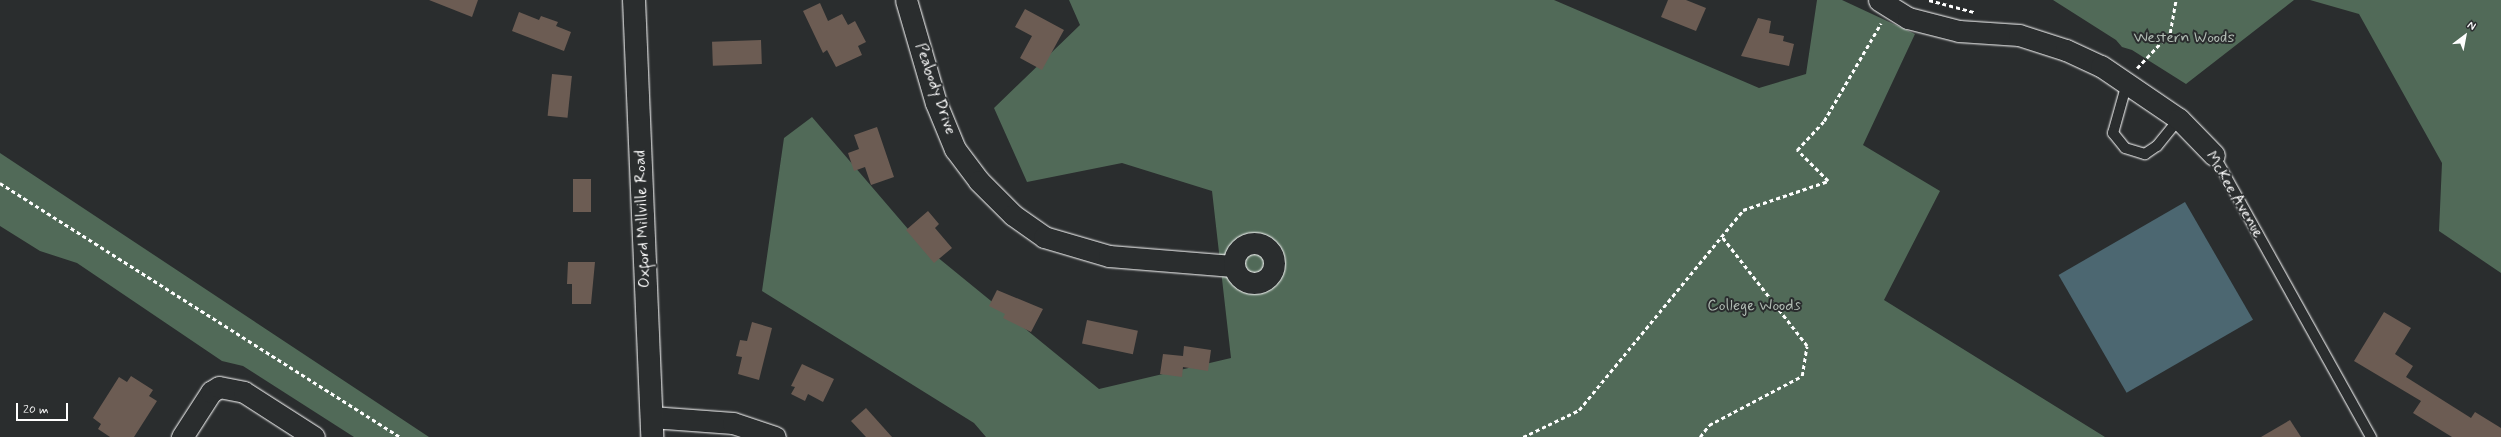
<!DOCTYPE html>
<html>
<head>
<meta charset="utf-8">
<style>
  body { margin:0 }
  #map { position:relative; width:2501px; height:437px; overflow:hidden; background:#2a2d2e; font-family:Mynerve,sans-serif }
  div>[style] { position:absolute }
  [style*='--x'] { left:calc(var(--x)*1px); top:calc(var(--y)*1px); width:calc(var(--w)*1px); rotate:calc(var(--a)*1deg) }
  .green>* { inset:0; background:#516a58 }
  .water>* { inset:0; background:#4c6771; transform-origin:0 0 }
  .building>* { inset:0; background:#6c5c53; transform-origin:0 0 }
  .path>* { height:2.5px; margin-top:-1.25px; transform-origin:0; background:repeating-linear-gradient(90deg,#fff 0 4px,transparent 0 7px) }
  .roads { filter:drop-shadow(0 0 1px #fff) drop-shadow(0 0 1px #fff) }
  .lane>* { height:10px; margin:-5px; padding:0 5px; transform-origin:5px; border-radius:5px; background:#2a2d2e }
  .street>* { height:21px; margin:-10.5px; padding:0 10.5px; transform-origin:10.5px; border-radius:10.5px; background:#2a2d2e }
  .street>.ring { margin:-10.5px; padding:0; box-sizing:content-box; background:none; border:21px solid #2a2d2e; border-radius:50% }
  .highway>* { height:22px; margin:-11px; padding:0 11px; transform-origin:11px; border-radius:11px; background:#2a2d2e }
  span { translate:-50% -50%; white-space:nowrap; text-align:center; line-height:1.15; -webkit-text-stroke:4px #2a2d2e; paint-order:stroke }
  .park-label { font-size:16px; color:#b1bcb4 }
  .street-label { font-size:16px; color:#fff }
  .north { position:absolute; left:2445px; top:16px; width:40px; height:40px; -webkit-text-stroke:3px #2a2d2e; paint-order:stroke; rotate:32deg; font-size:11px; font-weight:700; line-height:16px; text-align:center; color:#fff }
  .north::after { content:''; display:block; margin:auto; width:14px; height:18px; background:#fff; clip-path:polygon(50% 0,100% 100%,50% 72%,0 100%) }
  .scale { position:absolute; left:16px; top:403px; width:52px; height:18px; box-sizing:border-box; border:2px solid #fff; border-top:0; padding-left:5px; font-size:12px; line-height:14px; white-space:nowrap; color:#fff; -webkit-text-stroke:3px #2a2d2e; paint-order:stroke }
</style>
</head>
<body>
<div id="map">
  <div class="green">
    <i style="clip-path:polygon(1069px 0,1554px 0,1759px 88px,1806px 74px,1817px 0,1842px 0,1915px 34px,1863px 145px,1940px 191px,1884px 300px,2105px 437px,986px 437px,974px 423px,762px 291px,784px 138px,812px 117px,920px 243px,1099px 389px,1231px 358px,1212px 191px,1122px 163px,1027px 182px,994px 108px,1080px 25px)"></i>
    <i style="clip-path:polygon(2053px 0,2294px 0,2186px 84px,2132px 50px,2122px 47px,2116px 40px)"></i>
    <i style="clip-path:polygon(2310px 0,2501px 0,2501px 273px,2439px 231px,2442px 163px,2359px 14px)"></i>
    <i style="clip-path:polygon(0 153px,429px 437px,354px 437px,243px 366px,222px 361px,77px 263px,40px 251px,0 226px)"></i>
  </div>
  <div class="water">
    <i style="left:2185px;top:202px;width:136px;height:146px;rotate:60deg"></i>
  </div>
  <div class="building">
    <i style="clip-path:polygon(429px 0,478px 0,472px 17px)"></i>
    <i style="clip-path:polygon(1668px 0,1686px 0,1706px 8px,1696px 31px,1661px 17px)"></i>
    <i style="clip-path:polygon(820px 3px,828px 21px,842px 14px,848px 25px,855px 21px,866px 42px,858px 46px,862px 55px,836px 67px,827px 50px,823px 53px,803px 11px)"></i>
    <i style="clip-path:polygon(1025px 9px,1064px 30px,1042px 70px,1020px 58px,1032px 36px,1015px 27px)"></i>
    <i style="clip-path:polygon(519px 12px,539px 20px,541px 16px,558px 22px,556px 26px,571px 32px,564px 51px,512px 31px)"></i>
    <i style="clip-path:polygon(1758px 18px,1771px 21px,1769px 33px,1784px 36px,1783px 41px,1794px 44px,1789px 66px,1741px 56px)"></i>
    <i style="left:761px;top:40px;width:24px;height:49px;rotate:88deg"></i>
    <i style="left:552px;top:74px;width:20px;height:42px;rotate:6deg"></i>
    <i style="clip-path:polygon(877px 127px,894px 177px,871px 185px,865px 167px,854px 171px,848px 153px,859px 149px,854px 135px)"></i>
    <i style="left:573px;top:179px;width:18px;height:33px"></i>
    <i style="clip-path:polygon(928px 211px,939px 224px,935px 228px,952px 248px,934px 263px,906px 230px)"></i>
    <i style="clip-path:polygon(568px 262px,595px 262px,591px 304px,572px 304px,572px 284px,567px 284px)"></i>
    <i style="clip-path:polygon(997px 290px,1043px 309px,1031px 332px,1003px 318px,1005px 314px,989px 306px)"></i>
    <i style="clip-path:polygon(2384px 312px,2411px 328px,2395px 354px,2413px 366px,2406px 377px,2471px 418px,2475px 412px,2501px 428px,2501px 437px,2452px 437px,2413px 413px,2421px 401px,2354px 361px)"></i>
    <i style="left:1087px;top:320px;width:52px;height:24px;rotate:12deg"></i>
    <i style="clip-path:polygon(752px 322px,772px 328px,759px 380px,738px 374px,742px 357px,736px 356px,740px 340px,747px 341px)"></i>
    <i style="clip-path:polygon(1184px 346px,1211px 350px,1208px 371px,1183px 367px,1182px 377px,1160px 374px,1163px 354px,1183px 356px)"></i>
    <i style="clip-path:polygon(802px 364px,834px 379px,823px 402px,808px 394px,805px 401px,791px 394px,795px 387px,791px 386px)"></i>
    <i style="clip-path:polygon(131px 376px,153px 390px,149px 396px,157px 401px,134px 437px,110px 437px,98px 429px,101px 424px,93px 418px,119px 377px,127px 382px)"></i>
    <i style="clip-path:polygon(866px 408px,892px 437px,866px 437px,851px 421px)"></i>
    <i style="clip-path:polygon(2290px 420px,2301px 437px,2261px 437px)"></i>
  </div>
  <div class="path">
    <i style="--x:1929;--y:0;--w:47;--a:14.9"></i>
    <i style="--x:2137;--y:68;--w:48;--a:-46.7"></i>
    <i style="--x:2170;--y:33;--w:34;--a:-80"></i>
    <i style="--x:0;--y:183;--w:475;--a:32.4"></i>
    <i style="--x:1523;--y:437;--w:62;--a:-25.7"></i>
    <i style="--x:1579;--y:410;--w:259;--a:-50.6"></i>
    <i style="--x:1743;--y:210;--w:90;--a:-18.8"></i>
    <i style="--x:1828;--y:181;--w:44;--a:-135"></i>
    <i style="--x:1797;--y:150;--w:40;--a:-47"></i>
    <i style="--x:1824;--y:121;--w:113;--a:-59.8"></i>
    <i style="--x:1700;--y:437;--w:15;--a:-53"></i>
    <i style="--x:1709;--y:425;--w:105;--a:-27.8"></i>
    <i style="--x:1802;--y:376;--w:30;--a:-81"></i>
    <i style="--x:1807;--y:346;--w:140;--a:-128"></i>
  </div>
  <div class="roads">
    <div class="lane">
      <i style="--x:2127;--y:83;--w:52;--a:105.6"></i>
      <i style="--x:2113;--y:133;--w:19;--a:51"></i>
      <i style="--x:2125;--y:148;--w:21;--a:17"></i>
      <i style="--x:2145;--y:154;--w:14;--a:-34"></i>
      <i style="--x:2157;--y:146;--w:35;--a:-51"></i>
      <i style="--x:2214;--y:155;--w:323;--a:60.9"></i>
    </div>
    <div class="street">
      <i style="--x:906;--y:0;--w:107;--a:73.8"></i>
      <i style="--x:936;--y:103;--w:50;--a:67.6"></i>
      <i style="--x:955;--y:149;--w:40;--a:53"></i>
      <i style="--x:979;--y:181;--w:48;--a:45"></i>
      <i style="--x:1013;--y:215;--w:38;--a:35"></i>
      <i style="--x:1044;--y:237;--w:68;--a:16.3"></i>
      <i style="--x:1109;--y:256;--w:124;--a:4.6"></i>
      <i style="--x:1879;--y:0;--w:34;--a:32"></i>
      <i style="--x:1908;--y:18;--w:53;--a:14.3"></i>
      <i style="--x:1959;--y:31;--w:60;--a:3.8"></i>
      <i style="--x:2019;--y:35;--w:49;--a:17.7"></i>
      <i style="--x:2066;--y:50;--w:38;--a:25"></i>
      <i style="--x:2101;--y:66;--w:94;--a:34.2"></i>
      <i style="--x:2179;--y:119;--w:50;--a:45.8"></i>
      <i class="ring" style="left:1234px;top:243px;width:19px;height:19px"></i>
      <i style="--x:651;--y:417;--w:82;--a:4.2"></i>
      <i style="--x:733;--y:423;--w:44;--a:18.4"></i>
      <i style="--x:182;--y:437;--w:54;--a:-57.2"></i>
      <i style="--x:211;--y:392;--w:9;--a:-32"></i>
      <i style="--x:219;--y:387;--w:25;--a:11"></i>
      <i style="--x:244;--y:392;--w:83;--a:32.7"></i>
    </div>
    <div class="highway">
      <i style="--x:634;--y:0;--w:437;--a:87.6"></i>
    </div>
  </div>
  <div class="park-label">
    <span style="left:2184px;top:38px">Western Woods</span>
    <span style="left:1754px;top:306px">College Woods</span>
  </div>
  <div class="street-label">
    <span style="left:935px;top:89px;rotate:71deg">Peabody Drive</span>
    <span style="left:2234px;top:195px;rotate:59deg">McKee Avenue</span>
    <span style="left:643px;top:219px;rotate:-92deg">Oxford Millville Road</span>
  </div>
  <div class="north">N</div>
  <div class="scale">20 m</div>
</div>
</body>
</html>
